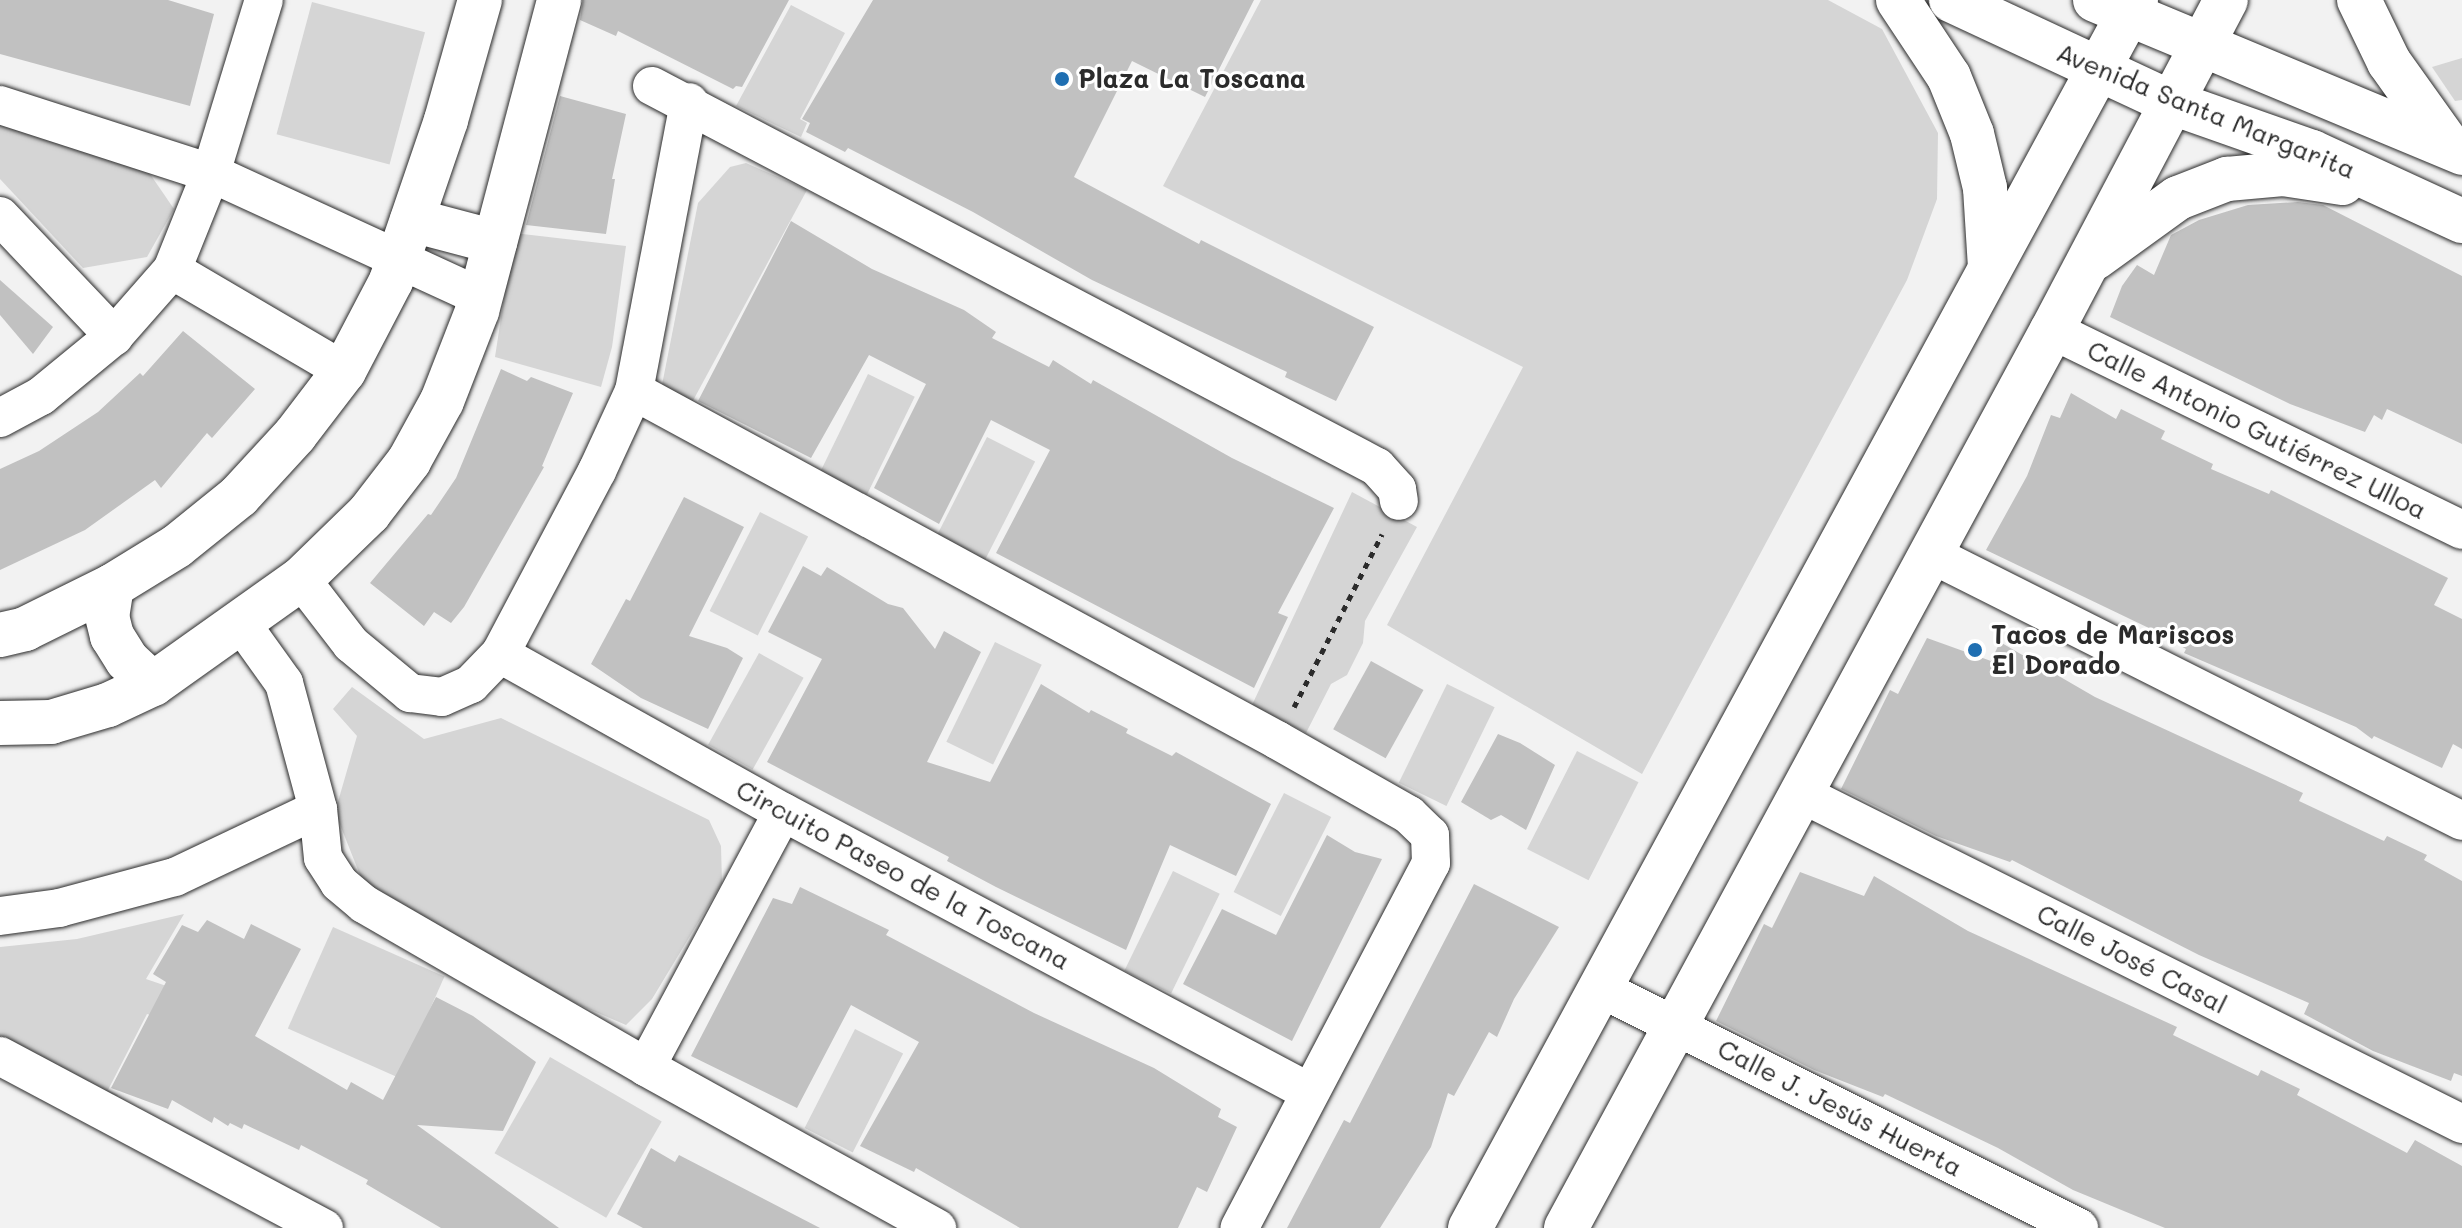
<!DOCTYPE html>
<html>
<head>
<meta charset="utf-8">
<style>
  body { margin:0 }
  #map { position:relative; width:2462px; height:1228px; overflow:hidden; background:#f2f2f2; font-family:Mali,sans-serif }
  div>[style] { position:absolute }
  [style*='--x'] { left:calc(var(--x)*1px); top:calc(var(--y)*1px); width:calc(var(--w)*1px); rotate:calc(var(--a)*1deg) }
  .green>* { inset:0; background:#d5d5d5; transform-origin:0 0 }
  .building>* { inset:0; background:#c1c1c1; transform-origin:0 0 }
  .path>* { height:5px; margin-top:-2.5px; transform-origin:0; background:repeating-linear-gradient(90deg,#2b2b2b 0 6px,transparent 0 12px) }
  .roads { filter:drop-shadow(0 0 2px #2b2b2b) drop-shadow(0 0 2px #2b2b2b) }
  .street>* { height:38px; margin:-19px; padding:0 19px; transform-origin:19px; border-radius:19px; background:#fff }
  .secondary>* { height:44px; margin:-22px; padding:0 22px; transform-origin:22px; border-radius:22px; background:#fff }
  .dots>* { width:22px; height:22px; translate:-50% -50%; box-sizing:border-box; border:4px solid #fff; border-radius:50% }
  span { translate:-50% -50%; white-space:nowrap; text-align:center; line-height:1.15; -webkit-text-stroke:6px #fff; paint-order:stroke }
  .poi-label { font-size:26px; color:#2b2b2b; font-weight:700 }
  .left { translate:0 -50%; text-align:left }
  .street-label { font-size:26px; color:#2b2b2b }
</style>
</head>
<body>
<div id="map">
  <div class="green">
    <i style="clip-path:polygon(1261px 0,1828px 0,1882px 29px,1938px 133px,1937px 199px,1907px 280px,1642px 774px,1387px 625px,1523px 367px,1163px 186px)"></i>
    <i style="left:312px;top:2px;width:117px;height:137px;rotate:15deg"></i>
    <i style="clip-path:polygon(791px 5px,845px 33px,800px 119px,807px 123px,801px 137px,736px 106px)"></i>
    <i style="clip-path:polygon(2462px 58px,2462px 100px,2455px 101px,2432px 67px)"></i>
    <i style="clip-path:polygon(0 120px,148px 171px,174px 209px,147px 257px,83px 268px,0 179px)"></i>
    <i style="clip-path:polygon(746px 163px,807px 190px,689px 408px,660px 395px,698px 203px,730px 167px)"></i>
    <i style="clip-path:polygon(514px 233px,626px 246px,612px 347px,601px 387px,495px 357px)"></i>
    <i style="left:868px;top:374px;width:52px;height:111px;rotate:26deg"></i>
    <i style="left:987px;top:437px;width:54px;height:111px;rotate:27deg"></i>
    <i style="clip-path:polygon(1352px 492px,1417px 527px,1365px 621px,1363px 643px,1347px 675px,1331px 684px,1306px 733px,1252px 705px)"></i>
    <i style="left:760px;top:512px;width:54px;height:111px;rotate:27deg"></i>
    <i style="left:995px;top:642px;width:52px;height:111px;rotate:26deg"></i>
    <i style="left:759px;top:653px;width:51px;height:105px;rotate:29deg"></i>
    <i style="left:1447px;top:684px;width:53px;height:110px;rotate:26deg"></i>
    <i style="clip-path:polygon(352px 687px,424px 739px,501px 718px,709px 820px,721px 846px,722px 883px,652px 999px,626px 1025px,554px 994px,362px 880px,335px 812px,357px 736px,333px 709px)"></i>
    <i style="left:1577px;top:751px;width:69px;height:110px;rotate:27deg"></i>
    <i style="left:1284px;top:793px;width:53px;height:111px;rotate:27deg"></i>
    <i style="left:1173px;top:871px;width:52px;height:111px;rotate:26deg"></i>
    <i style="clip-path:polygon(184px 914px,146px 979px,213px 1002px,160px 1018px,147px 1014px,108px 1090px,118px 1095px,109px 1106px,0 1051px,0 947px,77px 939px)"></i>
    <i style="left:333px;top:927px;width:122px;height:111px;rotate:24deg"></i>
    <i style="left:855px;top:1029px;width:54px;height:111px;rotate:27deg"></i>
    <i style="left:550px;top:1057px;width:129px;height:111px;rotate:30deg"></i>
  </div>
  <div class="building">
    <i style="clip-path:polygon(0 0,168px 0,214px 14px,190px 106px,0 54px)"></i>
    <i style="clip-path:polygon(583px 0,789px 0,742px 87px,736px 86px,733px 89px,618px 31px,616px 36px,580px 20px)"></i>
    <i style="clip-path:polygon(873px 0,1254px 0,1205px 97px,1132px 61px,1074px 177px,1199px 244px,1201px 240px,1374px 327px,1336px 401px,1285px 377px,1287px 372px,1092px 280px,973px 212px,848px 148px,845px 152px,806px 132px,810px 123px,802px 119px)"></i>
    <i style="clip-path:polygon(560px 96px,626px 114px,612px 179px,615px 179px,606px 234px,526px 225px)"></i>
    <i style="clip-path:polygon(2298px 202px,2323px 205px,2462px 276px,2462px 444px,2387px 409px,2382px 420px,2374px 415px,2365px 432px,2290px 404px,2110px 317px,2122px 286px,2137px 265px,2154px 275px,2171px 235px,2199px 220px,2248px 205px)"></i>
    <i style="clip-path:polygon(791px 221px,872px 269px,964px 310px,996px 332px,992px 338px,1049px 367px,1053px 360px,1091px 384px,1093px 380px,1232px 458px,1334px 508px,1278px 613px,1288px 617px,1254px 688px,996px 553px,1050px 450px,991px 420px,939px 524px,874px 488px,926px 384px,869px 355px,811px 458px,698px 401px)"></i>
    <i style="clip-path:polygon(0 280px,53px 327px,33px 354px,0 315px)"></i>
    <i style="clip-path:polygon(183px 331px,255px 389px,212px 438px,207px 433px,161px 488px,155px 480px,85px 530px,0 570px,0 469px,39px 451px,98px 412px,140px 373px,143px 376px)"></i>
    <i style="clip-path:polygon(501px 369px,527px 381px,531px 377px,573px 393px,542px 466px,544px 467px,464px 607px,451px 623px,434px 612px,424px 626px,370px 583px,428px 514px,431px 515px,456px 478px)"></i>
    <i style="clip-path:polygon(2071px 393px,2116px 419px,2121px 409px,2165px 431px,2161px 439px,2213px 464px,2211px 469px,2269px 494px,2271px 490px,2448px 578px,2434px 605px,2462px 619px,2462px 749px,2453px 744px,2442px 768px,2374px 736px,2372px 739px,2356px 727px,2184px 653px,2186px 649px,2153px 630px,1986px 550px,2027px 476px,2051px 415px,2060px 418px)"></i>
    <i style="clip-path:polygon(684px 497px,744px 527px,689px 636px,727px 648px,743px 658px,708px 729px,641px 698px,591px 664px,626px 599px,630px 601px)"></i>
    <i style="clip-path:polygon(803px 566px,821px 576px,827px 567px,888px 604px,903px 608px,935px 649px,944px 631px,981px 652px,927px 762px,990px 782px,1041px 684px,1089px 713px,1091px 710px,1128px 729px,1126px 733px,1172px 756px,1176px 752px,1271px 804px,1236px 876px,1170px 845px,1126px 950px,996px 887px,947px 861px,949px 857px,767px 762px,822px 659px,768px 632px)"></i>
    <i style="clip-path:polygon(1927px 638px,1991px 661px,2000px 642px,2095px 697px,2303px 793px,2299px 801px,2384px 841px,2387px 836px,2427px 855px,2424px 860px,2462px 881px,2462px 1076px,2454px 1073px,2451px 1081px,2373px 1051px,2304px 1014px,2309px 1003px,2199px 955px,2012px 860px,2010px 862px,1936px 836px,1841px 789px,1890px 690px,1898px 694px)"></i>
    <i style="left:1371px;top:661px;width:60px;height:78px;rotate:29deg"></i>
    <i style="clip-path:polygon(1498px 734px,1520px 743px,1555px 765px,1526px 830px,1501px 815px,1491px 820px,1461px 802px)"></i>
    <i style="clip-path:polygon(1327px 835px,1355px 852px,1382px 859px,1292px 1041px,1183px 984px,1222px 909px,1276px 935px)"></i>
    <i style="clip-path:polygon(1800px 872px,1864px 896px,1874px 876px,1968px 931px,2177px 1027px,2173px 1035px,2258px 1076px,2261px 1070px,2300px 1089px,2297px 1095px,2407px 1153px,2415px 1140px,2462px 1166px,2462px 1228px,2165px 1228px,2073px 1190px,1998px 1148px,1885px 1094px,1883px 1097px,1814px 1070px,1716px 1021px,1764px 924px,1772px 928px)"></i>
    <i style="clip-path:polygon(1474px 884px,1559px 927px,1514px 999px,1497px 1037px,1489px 1032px,1454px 1096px,1448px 1093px,1431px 1147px,1380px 1228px,1287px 1228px,1344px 1120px,1350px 1123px)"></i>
    <i style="clip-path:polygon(800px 887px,889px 930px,886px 935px,1034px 1013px,1154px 1068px,1221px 1109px,1218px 1117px,1237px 1127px,1207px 1192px,1197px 1187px,1178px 1228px,1020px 1228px,916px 1168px,914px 1172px,860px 1146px,919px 1042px,851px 1005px,797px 1108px,691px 1056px,773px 898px,792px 904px)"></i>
    <i style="clip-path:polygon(207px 920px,244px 939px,251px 924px,301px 949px,255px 1036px,347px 1090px,351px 1082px,383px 1100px,436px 997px,473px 1016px,536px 1062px,503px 1131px,417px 1125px,559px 1228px,441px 1228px,366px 1184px,368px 1180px,301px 1145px,299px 1150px,244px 1124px,242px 1129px,230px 1123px,228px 1126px,214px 1117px,212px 1123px,172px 1100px,168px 1109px,111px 1088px,166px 982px,153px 974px,182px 925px,198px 932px)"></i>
    <i style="clip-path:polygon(651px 1148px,675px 1162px,679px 1155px,820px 1228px,643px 1228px,617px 1214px)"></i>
  </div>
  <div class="path">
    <i style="--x:1294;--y:707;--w:194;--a:-63"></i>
  </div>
  <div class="roads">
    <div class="street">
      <i style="--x:652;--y:86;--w:819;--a:27.72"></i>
      <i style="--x:1377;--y:467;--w:30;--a:48"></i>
      <i style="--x:1397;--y:489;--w:12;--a:81"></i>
      <i style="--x:0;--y:105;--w:222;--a:17.9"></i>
      <i style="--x:211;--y:173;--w:297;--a:24.7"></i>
      <i style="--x:0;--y:216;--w:166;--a:46.5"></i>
      <i style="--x:172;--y:270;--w:199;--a:30.4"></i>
      <i style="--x:2052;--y:330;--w:456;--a:26"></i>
      <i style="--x:634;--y:391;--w:732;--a:28.49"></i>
      <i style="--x:1277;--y:740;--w:152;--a:29.6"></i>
      <i style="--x:1409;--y:815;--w:29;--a:44"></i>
      <i style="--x:1430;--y:835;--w:28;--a:88"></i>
      <i style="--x:1431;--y:863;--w:412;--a:117.7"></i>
      <i style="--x:0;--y:418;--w:47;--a:-28.2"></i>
      <i style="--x:41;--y:396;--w:94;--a:-39.4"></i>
      <i style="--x:114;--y:336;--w:88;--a:-48.7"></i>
      <i style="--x:172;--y:270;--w:105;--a:-68.1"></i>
      <i style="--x:211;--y:173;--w:181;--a:-73"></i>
      <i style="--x:1931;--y:554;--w:594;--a:26.69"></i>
      <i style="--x:301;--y:579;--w:82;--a:52.4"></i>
      <i style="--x:351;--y:644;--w:77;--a:39.7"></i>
      <i style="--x:410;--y:693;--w:32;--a:7"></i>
      <i style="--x:442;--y:697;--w:32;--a:-24"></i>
      <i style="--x:471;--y:684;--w:42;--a:-46"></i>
      <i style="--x:500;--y:654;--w:207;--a:-62.1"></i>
      <i style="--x:597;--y:471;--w:88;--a:-65.2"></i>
      <i style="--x:634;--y:391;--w:294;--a:-79.2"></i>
      <i style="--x:241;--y:623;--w:74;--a:54.4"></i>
      <i style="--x:284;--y:683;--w:131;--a:74.9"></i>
      <i style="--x:318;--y:809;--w:49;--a:84.2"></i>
      <i style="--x:323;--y:858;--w:30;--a:57"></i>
      <i style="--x:339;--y:883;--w:33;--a:40"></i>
      <i style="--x:364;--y:904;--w:326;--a:30"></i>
      <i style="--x:646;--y:1067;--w:333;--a:29"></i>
      <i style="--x:500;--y:654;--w:324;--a:29.2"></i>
      <i style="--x:783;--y:812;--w:596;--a:28.03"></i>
      <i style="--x:1802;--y:794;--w:738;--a:26.57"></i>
      <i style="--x:0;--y:916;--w:60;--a:-7.7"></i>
      <i style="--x:59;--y:908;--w:120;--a:-15"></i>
      <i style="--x:175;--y:877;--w:158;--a:-25.4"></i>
      <i style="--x:1600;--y:988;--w:536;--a:26.61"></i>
      <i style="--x:0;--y:1056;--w:367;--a:28"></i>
      <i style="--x:646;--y:1067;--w:289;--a:-61.8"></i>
    </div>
    <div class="secondary">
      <i style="--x:1898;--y:0;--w:92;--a:56.5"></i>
      <i style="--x:1949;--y:77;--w:61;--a:68"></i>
      <i style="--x:1972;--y:134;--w:56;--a:76.5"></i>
      <i style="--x:1985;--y:188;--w:80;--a:86.4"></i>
      <i style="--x:1951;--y:0;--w:242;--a:25"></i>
      <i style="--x:2170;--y:102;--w:151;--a:19.4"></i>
      <i style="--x:2312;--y:152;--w:165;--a:24.7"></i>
      <i style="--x:2095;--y:0;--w:398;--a:22.6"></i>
      <i style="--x:2359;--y:0;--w:69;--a:64.2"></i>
      <i style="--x:2389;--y:62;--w:103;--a:54.5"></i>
      <i style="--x:412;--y:220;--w:86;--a:14.8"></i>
      <i style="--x:2095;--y:258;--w:102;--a:-35.9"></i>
      <i style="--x:2178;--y:198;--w:53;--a:-21.2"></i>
      <i style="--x:2227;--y:179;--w:56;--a:-5.1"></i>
      <i style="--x:2283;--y:174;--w:60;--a:8.7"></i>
      <i style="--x:112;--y:586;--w:30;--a:99"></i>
      <i style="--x:107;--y:616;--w:21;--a:76"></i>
      <i style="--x:112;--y:636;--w:28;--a:58"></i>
      <i style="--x:127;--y:660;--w:35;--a:43"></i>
      <i style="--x:0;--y:635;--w:26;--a:-13"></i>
      <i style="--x:25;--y:629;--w:97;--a:-26.3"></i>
      <i style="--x:112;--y:586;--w:76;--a:-31.6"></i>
      <i style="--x:177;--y:546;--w:80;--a:-38.9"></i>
      <i style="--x:239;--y:496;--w:83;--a:-47.4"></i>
      <i style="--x:295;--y:435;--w:81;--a:-52.6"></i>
      <i style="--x:344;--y:371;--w:102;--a:-62.4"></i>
      <i style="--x:391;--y:281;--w:170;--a:-71.1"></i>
      <i style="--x:446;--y:120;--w:125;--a:-74.2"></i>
      <i style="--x:0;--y:723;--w:51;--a:-1.1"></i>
      <i style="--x:51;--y:722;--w:59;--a:-16.6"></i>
      <i style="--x:108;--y:705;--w:50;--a:-25"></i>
      <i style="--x:153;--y:684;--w:181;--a:-35.4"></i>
      <i style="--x:301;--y:579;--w:95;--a:-44.1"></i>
      <i style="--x:369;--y:513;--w:66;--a:-52.4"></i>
      <i style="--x:409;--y:461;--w:68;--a:-61.2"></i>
      <i style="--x:442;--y:401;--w:97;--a:-68.7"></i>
      <i style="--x:477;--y:311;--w:322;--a:-75.2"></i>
      <i style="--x:1470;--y:1228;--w:1397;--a:-61.53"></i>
      <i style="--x:1566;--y:1228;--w:1021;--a:-61.58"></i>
      <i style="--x:2052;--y:330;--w:373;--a:-62.2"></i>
    </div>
  </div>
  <div class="dots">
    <i style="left:1062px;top:79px;background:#1f6fb2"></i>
    <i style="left:1975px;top:650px;background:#1f6fb2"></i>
  </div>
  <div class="poi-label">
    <span class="left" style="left:1078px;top:79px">Plaza La Toscana</span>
    <span class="left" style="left:1991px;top:650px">Tacos de Mariscos<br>El Dorado</span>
  </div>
  <div class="street-label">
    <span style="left:2206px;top:111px;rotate:22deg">Avenida Santa Margarita</span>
    <span style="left:2257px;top:430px;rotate:26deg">Calle Antonio Gutiérrez Ulloa</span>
    <span style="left:903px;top:875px;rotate:28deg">Circuito Paseo de la Toscana</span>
    <span style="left:2132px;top:959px;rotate:27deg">Calle José Casal</span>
    <span style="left:1840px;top:1108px;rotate:27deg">Calle J. Jesús Huerta</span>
  </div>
</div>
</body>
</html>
